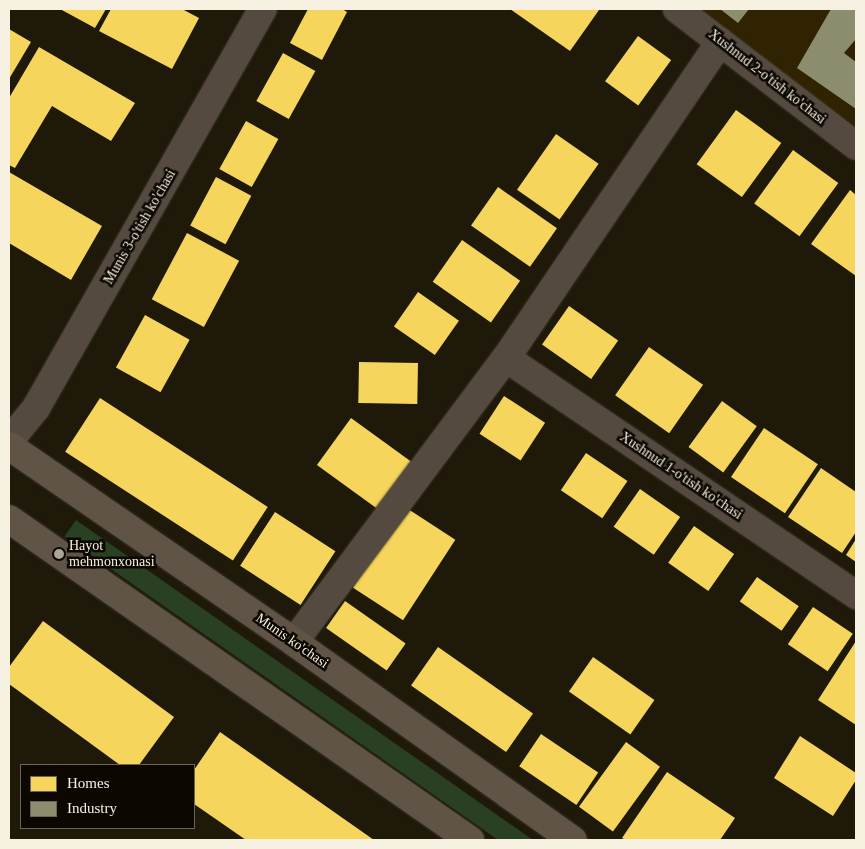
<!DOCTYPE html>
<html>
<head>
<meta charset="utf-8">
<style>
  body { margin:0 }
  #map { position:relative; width:865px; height:849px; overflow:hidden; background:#1f190a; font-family:"Times New Roman",serif }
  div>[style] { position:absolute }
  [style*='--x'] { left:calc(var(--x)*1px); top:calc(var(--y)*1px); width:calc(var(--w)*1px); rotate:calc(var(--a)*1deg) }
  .built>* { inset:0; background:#2f2301 }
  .green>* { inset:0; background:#294122; transform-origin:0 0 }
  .homes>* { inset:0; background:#f6d55c; transform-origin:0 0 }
  .industry>* { inset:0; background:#8c8c6e }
  .roads { filter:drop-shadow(0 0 1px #3c362a) drop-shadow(0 0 1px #3c362a) }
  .street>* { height:28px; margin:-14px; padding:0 14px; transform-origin:14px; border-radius:14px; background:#544a3f }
  .secondary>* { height:28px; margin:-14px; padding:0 14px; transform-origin:14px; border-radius:14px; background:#605446 }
  .dots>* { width:14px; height:14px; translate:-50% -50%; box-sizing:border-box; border:2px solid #0c0801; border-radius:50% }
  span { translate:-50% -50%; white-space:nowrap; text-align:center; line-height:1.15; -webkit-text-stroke:5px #0c0801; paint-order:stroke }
  .street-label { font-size:14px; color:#f7f1e1 }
  .poi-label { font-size:14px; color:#f7f1e1 }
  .left { translate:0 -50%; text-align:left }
  .frame { position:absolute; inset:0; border:10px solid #f7f1e1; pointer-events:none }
  .legend { position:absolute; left:20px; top:764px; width:175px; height:65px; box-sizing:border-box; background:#0c0801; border:1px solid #6a655b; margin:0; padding:6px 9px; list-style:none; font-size:15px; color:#f7f1e1 }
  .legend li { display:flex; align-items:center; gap:10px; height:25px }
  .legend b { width:25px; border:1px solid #6a655b }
</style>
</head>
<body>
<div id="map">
  <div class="built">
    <i style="clip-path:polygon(699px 9px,856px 9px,856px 126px,804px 90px)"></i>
  </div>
  <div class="green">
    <i style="left:76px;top:520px;width:560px;height:20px;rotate:35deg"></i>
  </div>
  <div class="homes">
    <i style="clip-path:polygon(60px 9px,106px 9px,95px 28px)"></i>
    <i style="clip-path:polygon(111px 9px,182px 9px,199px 18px,172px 69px,99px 31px)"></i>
    <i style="clip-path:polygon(308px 9px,342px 9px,347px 12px,322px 60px,290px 43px)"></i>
    <i style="clip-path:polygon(510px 9px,596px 9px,599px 10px,570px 51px)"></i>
    <i style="clip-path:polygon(9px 29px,31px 42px,9px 79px)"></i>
    <i style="left:638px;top:36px;width:41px;height:56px;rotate:36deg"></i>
    <i style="clip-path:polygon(39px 47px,135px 103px,111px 141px,52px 106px,15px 168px,9px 165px,9px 98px)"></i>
    <i style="left:283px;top:53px;width:37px;height:55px;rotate:29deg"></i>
    <i style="left:736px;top:110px;width:56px;height:67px;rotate:36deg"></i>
    <i style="left:246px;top:121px;width:37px;height:55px;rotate:29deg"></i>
    <i style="left:556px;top:134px;width:52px;height:68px;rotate:35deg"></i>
    <i style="left:793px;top:150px;width:56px;height:66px;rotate:36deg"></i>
    <i style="clip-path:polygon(9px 172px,102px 226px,71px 280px,9px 243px)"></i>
    <i style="left:216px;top:177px;width:40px;height:55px;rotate:28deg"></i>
    <i style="left:498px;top:187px;width:72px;height:47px;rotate:35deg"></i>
    <i style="clip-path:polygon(850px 190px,856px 195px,856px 276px,811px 244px)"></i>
    <i style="left:187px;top:233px;width:59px;height:75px;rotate:28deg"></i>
    <i style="left:462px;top:240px;width:71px;height:51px;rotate:35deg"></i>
    <i style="left:418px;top:292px;width:50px;height:42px;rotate:35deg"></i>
    <i style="left:569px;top:306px;width:60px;height:47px;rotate:35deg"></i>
    <i style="left:145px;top:315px;width:51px;height:60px;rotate:29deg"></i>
    <i style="left:649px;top:347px;width:66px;height:59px;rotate:35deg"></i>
    <i style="left:359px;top:362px;width:59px;height:41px;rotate:1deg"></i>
    <i style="left:504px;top:396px;width:49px;height:45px;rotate:33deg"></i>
    <i style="left:100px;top:398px;width:200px;height:64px;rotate:33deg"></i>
    <i style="left:722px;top:401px;width:43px;height:57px;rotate:36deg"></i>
    <i style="left:351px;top:418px;width:75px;height:58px;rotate:36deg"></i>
    <i style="left:764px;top:428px;width:65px;height:59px;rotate:34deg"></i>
    <i style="left:586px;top:453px;width:50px;height:45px;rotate:34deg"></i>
    <i style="clip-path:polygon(821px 468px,856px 492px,856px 532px,842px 553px,788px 517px)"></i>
    <i style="left:640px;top:489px;width:49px;height:46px;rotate:35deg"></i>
    <i style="left:405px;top:507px;width:60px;height:96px;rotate:33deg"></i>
    <i style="left:275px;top:512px;width:72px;height:64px;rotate:33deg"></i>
    <i style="left:694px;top:526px;width:49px;height:45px;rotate:35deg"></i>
    <i style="clip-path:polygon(856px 539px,856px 562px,846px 555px)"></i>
    <i style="left:757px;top:577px;width:51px;height:30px;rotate:35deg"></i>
    <i style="left:345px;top:601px;width:74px;height:33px;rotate:35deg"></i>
    <i style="left:813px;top:607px;width:48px;height:45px;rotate:34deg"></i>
    <i style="clip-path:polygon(43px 621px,174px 717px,139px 765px,120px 765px,9px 684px,9px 667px)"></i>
    <i style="clip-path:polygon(856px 641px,856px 725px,818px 700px)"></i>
    <i style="left:438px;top:647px;width:116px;height:47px;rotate:35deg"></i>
    <i style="left:593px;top:657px;width:75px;height:42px;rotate:35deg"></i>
    <i style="clip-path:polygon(220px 732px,374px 840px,246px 840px,194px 804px,194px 770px)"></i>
    <i style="left:541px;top:734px;width:69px;height:39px;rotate:34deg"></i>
    <i style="clip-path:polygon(800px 736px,856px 773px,856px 780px,833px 816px,774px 778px)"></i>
    <i style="left:626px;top:742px;width:42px;height:80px;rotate:36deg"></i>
    <i style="clip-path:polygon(667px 772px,735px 818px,720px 840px,626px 840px,622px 838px)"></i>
  </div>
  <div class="industry">
    <i style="clip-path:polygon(720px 9px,749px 9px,738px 23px)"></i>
    <i style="clip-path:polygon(831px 9px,856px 9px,856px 39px,844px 53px,856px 62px,856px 109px,797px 68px)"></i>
  </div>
  <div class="roads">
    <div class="street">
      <i style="--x:677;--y:9;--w:225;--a:37.4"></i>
      <i style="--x:506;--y:358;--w:423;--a:34.1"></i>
      <i style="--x:9;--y:441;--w:43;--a:-50.7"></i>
      <i style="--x:36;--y:408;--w:459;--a:-60.4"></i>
      <i style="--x:294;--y:642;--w:354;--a:-53.3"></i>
      <i style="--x:506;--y:358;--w:382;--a:-55.9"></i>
    </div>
    <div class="secondary">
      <i style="--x:9;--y:446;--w:346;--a:34.5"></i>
      <i style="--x:294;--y:642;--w:342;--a:35.4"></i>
      <i style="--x:9;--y:519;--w:562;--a:34.85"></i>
    </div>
  </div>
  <div class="dots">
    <i style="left:59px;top:554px;background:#aba596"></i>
  </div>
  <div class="street-label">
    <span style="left:767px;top:77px;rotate:38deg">Xushnud 2-o'tish ko'chasi</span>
    <span style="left:140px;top:227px;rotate:-60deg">Munis 3-o'tish ko'chasi</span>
    <span style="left:681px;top:476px;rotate:34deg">Xushnud 1-o'tish ko'chasi</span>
    <span style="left:292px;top:641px;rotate:35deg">Munis ko'chasi</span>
  </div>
  <div class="poi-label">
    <span class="left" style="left:69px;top:554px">Hayot<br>mehmonxonasi</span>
  </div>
  <div class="frame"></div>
  <ul class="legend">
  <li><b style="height:14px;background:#f6d55c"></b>Homes</li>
  <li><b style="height:14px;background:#8c8c6e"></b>Industry</li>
  </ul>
</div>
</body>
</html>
